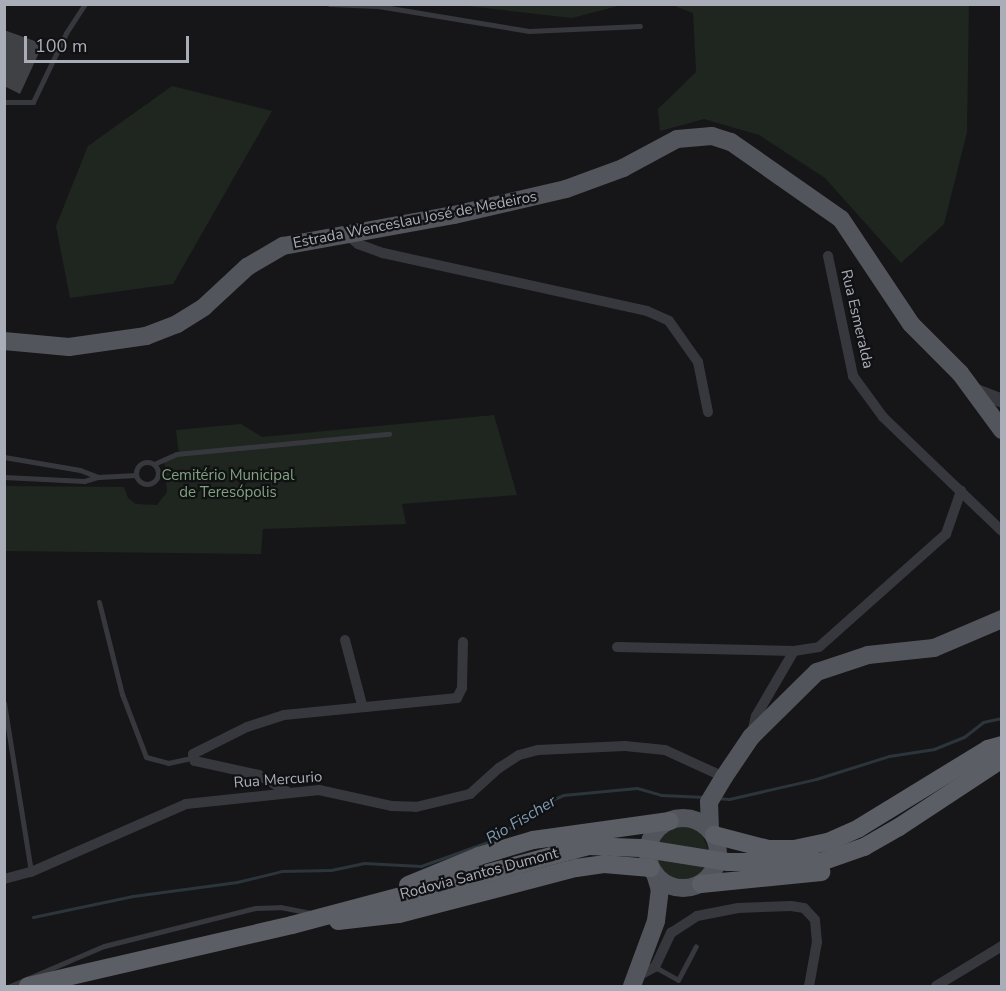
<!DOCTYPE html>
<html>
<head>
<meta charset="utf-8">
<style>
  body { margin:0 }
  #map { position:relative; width:1006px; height:991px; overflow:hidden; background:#161618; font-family:"Nunito Sans",sans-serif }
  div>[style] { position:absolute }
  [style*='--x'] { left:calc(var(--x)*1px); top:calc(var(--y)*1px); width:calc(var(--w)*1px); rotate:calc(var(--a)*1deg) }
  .green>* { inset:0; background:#1e261f }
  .stream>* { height:3px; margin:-1.5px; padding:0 1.5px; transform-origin:1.5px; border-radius:1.5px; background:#2c353c }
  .building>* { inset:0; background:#404145 }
  .service>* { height:5px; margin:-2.5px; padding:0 2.5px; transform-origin:2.5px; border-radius:2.5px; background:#37383d }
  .service>.ring { margin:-2.5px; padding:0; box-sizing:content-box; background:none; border:5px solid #37383d; border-radius:50% }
  .minor>* { height:10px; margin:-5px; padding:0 5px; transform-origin:5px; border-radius:5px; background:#37383d }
  .tertiary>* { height:14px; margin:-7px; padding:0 7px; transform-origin:7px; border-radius:7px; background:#37383d }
  .primary>* { height:18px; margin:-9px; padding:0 9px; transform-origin:9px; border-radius:9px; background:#53555c }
  .primary>.ring { margin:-9px; padding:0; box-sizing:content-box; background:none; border:18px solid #53555c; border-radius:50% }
  .trunk>* { height:18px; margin:-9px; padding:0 9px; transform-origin:9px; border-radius:9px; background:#5b5e65 }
  span { translate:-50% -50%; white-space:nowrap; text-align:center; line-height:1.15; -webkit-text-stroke:4.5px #111113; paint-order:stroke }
  .street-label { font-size:15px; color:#a8adb8 }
  .park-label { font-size:15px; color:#7fa381 }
  .water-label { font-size:16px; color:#7f9bb3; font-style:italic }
  .frame { position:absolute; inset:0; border:6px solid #a8adb8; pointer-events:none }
  .scale { position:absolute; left:24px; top:36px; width:165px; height:27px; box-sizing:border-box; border:3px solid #a8adb8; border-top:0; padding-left:8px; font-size:18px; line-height:21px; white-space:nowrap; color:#a8adb8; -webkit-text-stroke:4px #111113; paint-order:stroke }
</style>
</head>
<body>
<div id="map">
  <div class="green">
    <i style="clip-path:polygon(459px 5px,622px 5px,572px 18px)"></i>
    <i style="clip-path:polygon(672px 5px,969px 5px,967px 132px,944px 224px,901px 263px,825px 178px,759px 135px,704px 119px,660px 131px,658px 109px,696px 72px,693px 13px)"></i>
    <i style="clip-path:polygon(172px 86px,272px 111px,173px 284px,70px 298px,56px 226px,88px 146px)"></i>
    <i style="clip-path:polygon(494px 415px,517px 495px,402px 504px,406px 524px,263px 529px,261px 554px,5px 551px,4px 486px,124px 487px,128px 498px,136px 504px,157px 505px,167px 492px,164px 457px,179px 455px,176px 430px,241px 424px,262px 437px)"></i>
    <i style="clip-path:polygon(679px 825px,700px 831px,710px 852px,655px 843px,663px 832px)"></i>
    <i style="clip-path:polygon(653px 856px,708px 865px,696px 879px,675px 881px,665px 876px)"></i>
  </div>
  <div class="stream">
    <i style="--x:717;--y:798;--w:12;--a:5"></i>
    <i style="--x:729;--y:799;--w:89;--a:-12.9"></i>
    <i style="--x:816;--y:779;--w:77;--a:-17.5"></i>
    <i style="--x:889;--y:756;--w:46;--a:-8.8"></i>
    <i style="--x:934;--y:749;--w:32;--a:-22"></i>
    <i style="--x:964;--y:737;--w:24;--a:-38"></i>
    <i style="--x:983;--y:722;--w:19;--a:-12"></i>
    <i style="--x:33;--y:917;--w:102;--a:-11.9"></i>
    <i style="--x:133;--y:896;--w:105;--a:-7.7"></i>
    <i style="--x:237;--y:882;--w:46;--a:-13.7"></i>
    <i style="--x:282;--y:871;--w:49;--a:-1.2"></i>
    <i style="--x:331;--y:870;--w:34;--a:-12"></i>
    <i style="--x:364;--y:863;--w:57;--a:3"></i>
    <i style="--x:421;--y:866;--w:77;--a:-19.9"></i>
    <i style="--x:493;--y:840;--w:61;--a:-36.3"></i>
    <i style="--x:542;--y:804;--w:23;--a:-23"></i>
    <i style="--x:563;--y:795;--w:74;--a:-5.4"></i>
    <i style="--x:637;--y:788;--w:25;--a:16"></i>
    <i style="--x:661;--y:795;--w:44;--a:2.6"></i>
  </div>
  <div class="building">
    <i style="clip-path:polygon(4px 30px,43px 44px,20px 94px,4px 86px)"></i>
  </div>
  <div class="service">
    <i style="--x:330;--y:4;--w:48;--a:2.4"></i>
    <i style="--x:378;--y:6;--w:153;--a:9.4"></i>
    <i style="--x:529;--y:31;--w:111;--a:-2.6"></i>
    <i style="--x:4;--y:102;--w:29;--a:0"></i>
    <i style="--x:33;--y:102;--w:76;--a:-64.4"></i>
    <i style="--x:66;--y:33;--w:35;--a:-57"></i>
    <i style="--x:4;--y:457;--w:77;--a:9.7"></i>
    <i style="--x:80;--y:470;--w:19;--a:21"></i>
    <i style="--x:98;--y:477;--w:38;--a:-3"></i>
    <i class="ring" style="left:136px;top:462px;width:17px;height:17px"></i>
    <i style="--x:154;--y:464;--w:24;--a:-24"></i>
    <i style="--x:176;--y:454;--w:214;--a:-5.4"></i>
    <i style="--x:4;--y:477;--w:80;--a:2.9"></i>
    <i style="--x:84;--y:481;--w:15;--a:-16"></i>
    <i style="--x:99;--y:602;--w:95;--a:76"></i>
    <i style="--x:122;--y:694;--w:67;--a:69.1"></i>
    <i style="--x:146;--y:757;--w:23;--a:15"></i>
    <i style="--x:168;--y:763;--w:25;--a:-12"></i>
    <i style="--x:4;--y:703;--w:171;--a:80.9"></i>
    <i style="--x:655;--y:967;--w:26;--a:29"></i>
    <i style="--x:678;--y:980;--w:38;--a:-62"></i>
    <i style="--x:10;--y:986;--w:102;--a:-23.1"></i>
    <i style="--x:104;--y:946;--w:156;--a:-14.1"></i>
    <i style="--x:255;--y:908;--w:25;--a:-2"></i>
    <i style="--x:280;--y:907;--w:31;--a:11"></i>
  </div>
  <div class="minor">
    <i style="--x:345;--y:233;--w:17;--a:40"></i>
    <i style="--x:358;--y:244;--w:27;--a:20"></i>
    <i style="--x:383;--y:253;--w:270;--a:12.4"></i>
    <i style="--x:647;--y:311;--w:24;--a:24"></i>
    <i style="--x:669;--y:321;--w:50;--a:54.7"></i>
    <i style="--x:698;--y:362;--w:51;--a:78.7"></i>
    <i style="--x:828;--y:256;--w:123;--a:78.2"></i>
    <i style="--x:853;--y:376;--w:51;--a:53.8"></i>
    <i style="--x:883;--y:417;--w:165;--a:43.8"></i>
    <i style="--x:345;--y:640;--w:67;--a:75.3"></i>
    <i style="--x:617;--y:647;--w:177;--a:1.3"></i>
    <i style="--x:794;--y:651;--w:25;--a:-9"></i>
    <i style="--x:819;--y:647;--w:170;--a:-41.7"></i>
    <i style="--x:946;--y:534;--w:46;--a:-70.8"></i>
    <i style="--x:752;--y:733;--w:17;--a:-77"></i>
    <i style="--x:756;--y:716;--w:75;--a:-59.7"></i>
    <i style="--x:288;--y:792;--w:34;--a:-150"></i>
    <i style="--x:259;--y:775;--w:66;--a:-167.7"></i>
    <i style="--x:195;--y:761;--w:7;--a:-106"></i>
    <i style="--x:193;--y:754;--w:60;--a:-26.6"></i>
    <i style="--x:247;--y:727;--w:39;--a:-18"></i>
    <i style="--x:284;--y:715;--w:174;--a:-5.6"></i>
    <i style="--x:457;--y:698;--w:11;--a:-63"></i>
    <i style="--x:462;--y:688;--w:46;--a:-88.8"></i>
    <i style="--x:4;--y:879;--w:28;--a:-15"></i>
    <i style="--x:31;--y:872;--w:169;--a:-23.7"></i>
    <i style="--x:186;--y:804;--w:134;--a:-6"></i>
    <i style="--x:319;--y:790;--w:75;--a:12.4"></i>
    <i style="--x:392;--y:806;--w:24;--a:2"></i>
    <i style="--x:416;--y:807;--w:56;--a:-13.5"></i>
    <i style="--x:470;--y:794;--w:39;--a:-42"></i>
    <i style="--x:499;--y:768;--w:24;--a:-33"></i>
    <i style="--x:519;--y:755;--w:20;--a:-15"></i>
    <i style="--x:538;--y:750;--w:87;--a:-2.6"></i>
    <i style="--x:625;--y:746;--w:40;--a:5.7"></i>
    <i style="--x:665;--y:750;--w:65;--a:24.6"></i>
    <i style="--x:636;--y:977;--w:21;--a:-28"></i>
    <i style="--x:655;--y:967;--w:38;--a:-65"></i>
    <i style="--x:671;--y:933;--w:31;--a:-33"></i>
    <i style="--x:697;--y:916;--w:42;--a:-11"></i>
    <i style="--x:738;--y:908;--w:53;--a:-2.2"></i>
    <i style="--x:791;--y:906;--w:13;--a:9"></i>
    <i style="--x:804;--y:908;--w:16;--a:47"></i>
    <i style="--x:815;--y:920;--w:22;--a:85"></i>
    <i style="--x:817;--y:942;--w:45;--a:100.3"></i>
    <i style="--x:936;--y:986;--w:77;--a:-31.2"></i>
  </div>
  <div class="tertiary">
    <i style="--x:974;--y:390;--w:30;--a:21"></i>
  </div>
  <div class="primary">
    <i style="--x:4;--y:341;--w:65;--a:5.3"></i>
    <i style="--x:69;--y:347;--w:78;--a:-8.1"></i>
    <i style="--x:146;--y:336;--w:33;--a:-21"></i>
    <i style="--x:177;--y:324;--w:32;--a:-32"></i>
    <i style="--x:204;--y:307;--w:59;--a:-42.9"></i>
    <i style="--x:247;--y:267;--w:42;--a:-30.3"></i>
    <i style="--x:283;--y:246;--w:174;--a:-10.3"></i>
    <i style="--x:454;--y:215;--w:115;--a:-13.1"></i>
    <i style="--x:566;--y:189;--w:61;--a:-20.2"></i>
    <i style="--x:623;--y:168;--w:61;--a:-28.2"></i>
    <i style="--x:677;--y:139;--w:35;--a:-5"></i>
    <i style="--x:712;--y:136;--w:20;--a:18"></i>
    <i style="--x:731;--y:142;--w:134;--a:35"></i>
    <i style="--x:841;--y:219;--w:126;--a:56.3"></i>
    <i style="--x:911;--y:324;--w:69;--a:45"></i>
    <i style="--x:960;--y:373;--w:71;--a:53.6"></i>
    <i class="ring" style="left:648px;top:818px;width:52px;height:52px"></i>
    <i style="--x:710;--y:830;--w:28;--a:-92"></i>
    <i style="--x:709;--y:802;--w:29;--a:-59"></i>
    <i style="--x:724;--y:777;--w:48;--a:-56"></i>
    <i style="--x:751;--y:737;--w:93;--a:-44.6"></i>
    <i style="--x:817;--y:672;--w:54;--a:-18.4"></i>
    <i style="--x:868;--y:655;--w:66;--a:-6.1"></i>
    <i style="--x:934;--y:648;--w:74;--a:-23.1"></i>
    <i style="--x:632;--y:986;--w:69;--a:-69.7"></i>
    <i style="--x:656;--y:921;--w:31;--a:-83"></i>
    <i style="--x:660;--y:890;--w:17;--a:-107"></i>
  </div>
  <div class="trunk">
    <i style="--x:714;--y:835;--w:56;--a:14.5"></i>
    <i style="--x:768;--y:849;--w:26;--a:0"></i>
    <i style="--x:794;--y:849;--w:35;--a:-12"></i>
    <i style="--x:828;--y:842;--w:34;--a:-24"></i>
    <i style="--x:859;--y:828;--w:151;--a:-31.5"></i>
    <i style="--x:988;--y:749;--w:15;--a:-16"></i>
    <i style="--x:701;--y:884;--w:121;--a:-5.7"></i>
    <i style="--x:408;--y:885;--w:77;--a:-22.2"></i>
    <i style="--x:479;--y:856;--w:56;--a:-16.5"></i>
    <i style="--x:533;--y:840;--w:138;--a:-7.9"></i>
    <i style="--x:338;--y:921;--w:61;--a:-6.5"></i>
    <i style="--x:399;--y:914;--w:183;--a:-14.6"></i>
    <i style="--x:576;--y:868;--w:28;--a:-8"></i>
    <i style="--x:604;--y:864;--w:47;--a:4.9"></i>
    <i style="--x:28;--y:986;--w:271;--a:-13"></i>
    <i style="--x:292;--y:925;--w:306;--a:-14.9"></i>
    <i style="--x:588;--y:846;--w:52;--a:2.2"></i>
    <i style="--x:640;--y:848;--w:88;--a:9.1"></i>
    <i style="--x:727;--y:862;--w:94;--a:0"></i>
    <i style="--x:821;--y:862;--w:46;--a:-19.2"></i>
    <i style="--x:864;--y:847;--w:40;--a:-29.7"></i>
    <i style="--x:899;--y:827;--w:123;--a:-33.4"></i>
  </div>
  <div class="street-label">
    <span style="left:415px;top:220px;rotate:-11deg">Estrada Wenceslau José de Medeiros</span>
    <span style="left:857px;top:319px;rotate:77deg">Rua Esmeralda</span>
    <span style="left:278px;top:780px;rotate:-4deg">Rua Mercurio</span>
    <span style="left:479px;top:874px;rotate:-15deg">Rodovia Santos Dumont</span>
  </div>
  <div class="park-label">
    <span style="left:228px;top:484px">Cemitério Municipal<br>de Teresópolis</span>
  </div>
  <div class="water-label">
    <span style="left:521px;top:820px;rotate:-31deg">Rio Fischer</span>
  </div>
  <div class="frame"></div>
  <div class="scale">100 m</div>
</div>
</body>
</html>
